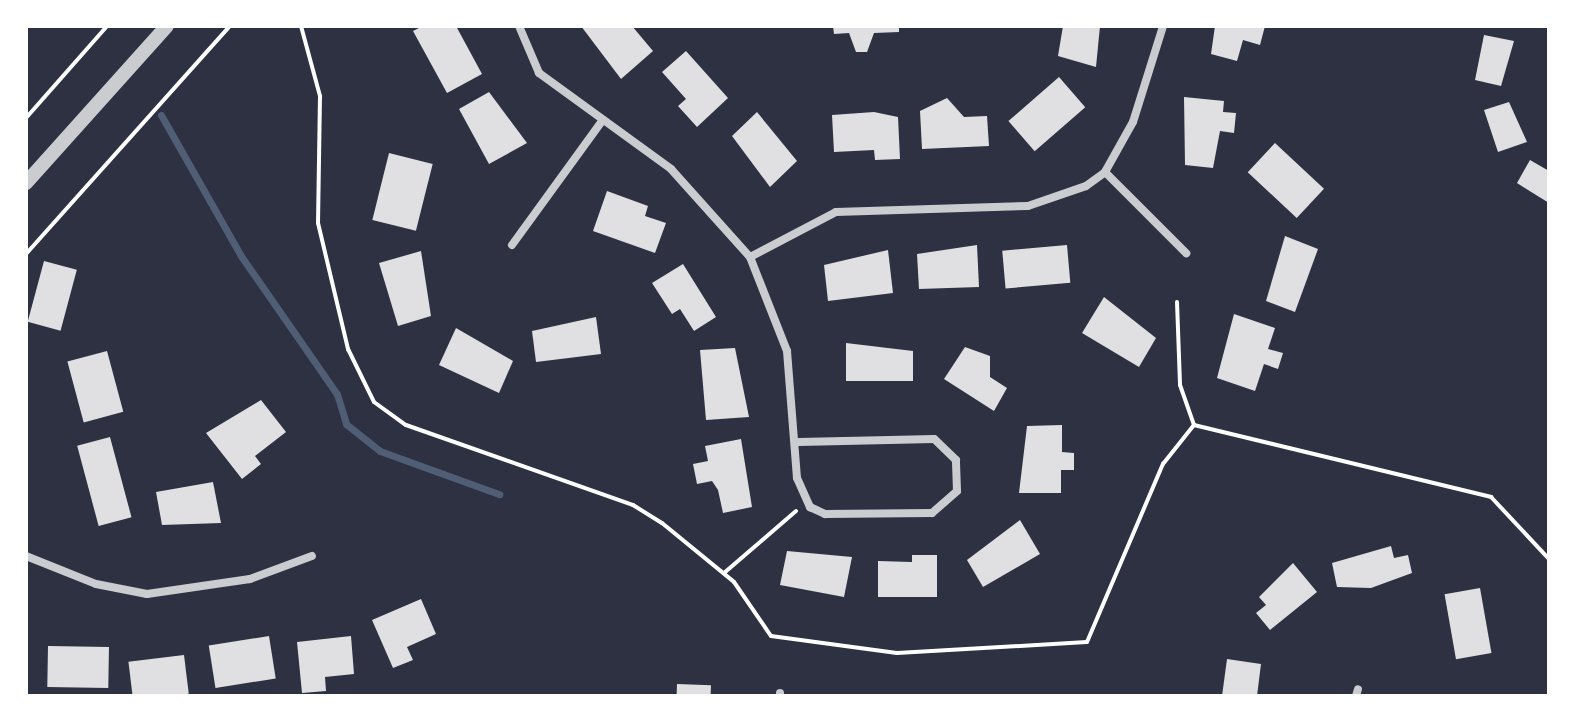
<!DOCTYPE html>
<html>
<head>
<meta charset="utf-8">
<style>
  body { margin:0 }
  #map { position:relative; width:1575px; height:722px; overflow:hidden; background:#2d3142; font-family:"Varela Round",sans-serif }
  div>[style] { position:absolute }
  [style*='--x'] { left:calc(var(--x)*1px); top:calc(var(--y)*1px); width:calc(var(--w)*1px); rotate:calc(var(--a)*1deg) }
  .stream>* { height:7px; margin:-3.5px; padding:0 3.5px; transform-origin:3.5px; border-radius:3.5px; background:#4f5d75 }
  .building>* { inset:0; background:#e0e0e3; transform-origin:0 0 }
  .path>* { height:4px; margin:-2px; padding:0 2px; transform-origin:2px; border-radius:2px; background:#fff }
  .minor>* { height:8px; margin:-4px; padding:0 4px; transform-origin:4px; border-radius:4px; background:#caccd0 }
  .tertiary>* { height:14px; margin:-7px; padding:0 7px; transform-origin:7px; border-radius:7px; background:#caccd0 }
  span { translate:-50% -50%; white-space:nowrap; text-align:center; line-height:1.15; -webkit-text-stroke:8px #fff; paint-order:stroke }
  .frame { position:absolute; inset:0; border:28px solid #fff; pointer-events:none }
</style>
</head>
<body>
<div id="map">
  <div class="stream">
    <i style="--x:161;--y:115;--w:162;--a:60.4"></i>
    <i style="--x:241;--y:256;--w:168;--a:55.2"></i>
    <i style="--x:337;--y:394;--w:31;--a:73"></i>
    <i style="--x:346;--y:424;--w:43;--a:38.5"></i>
    <i style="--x:380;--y:451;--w:127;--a:19.9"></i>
  </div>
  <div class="building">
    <i style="clip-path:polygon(423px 26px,456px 26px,482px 74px,447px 93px,413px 31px)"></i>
    <i style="clip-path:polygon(581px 26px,632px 26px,653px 51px,621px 79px)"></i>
    <i style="clip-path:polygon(833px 26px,899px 26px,899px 32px,874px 33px,867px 52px,856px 52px,849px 33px,834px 34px)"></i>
    <i style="clip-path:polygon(1063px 26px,1100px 26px,1096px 67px,1058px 56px)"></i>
    <i style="clip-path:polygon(1215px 26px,1265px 26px,1260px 45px,1243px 40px,1237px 61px,1211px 54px)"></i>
    <i style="clip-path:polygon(1484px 35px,1514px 41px,1501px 86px,1475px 80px)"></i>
    <i style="clip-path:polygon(686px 51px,728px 98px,697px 127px,678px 106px,686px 99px,662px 72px)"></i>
    <i style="left:1059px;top:77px;width:40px;height:67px;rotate:49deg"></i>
    <i style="clip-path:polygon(489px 92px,527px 143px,489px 164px,459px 109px)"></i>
    <i style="clip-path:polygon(1184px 97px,1224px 101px,1223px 112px,1236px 113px,1234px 133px,1220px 131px,1213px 168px,1185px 165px)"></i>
    <i style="clip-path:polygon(947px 98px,964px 117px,987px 116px,989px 146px,922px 149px,920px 111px)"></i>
    <i style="clip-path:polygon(1509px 102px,1527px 142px,1498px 152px,1484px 110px)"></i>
    <i style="clip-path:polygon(757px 112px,797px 161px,770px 187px,732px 136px)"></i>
    <i style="clip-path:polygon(874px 112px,898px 117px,900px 159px,875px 160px,874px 150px,834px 152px,832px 115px)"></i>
    <i style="left:1275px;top:143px;width:67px;height:40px;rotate:43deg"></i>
    <i style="left:389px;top:153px;width:45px;height:69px;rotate:14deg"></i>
    <i style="clip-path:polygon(1530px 160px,1549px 171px,1549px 203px,1517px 183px)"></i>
    <i style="clip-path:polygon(607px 191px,648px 206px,645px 216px,666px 223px,655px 253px,593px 231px)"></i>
    <i style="clip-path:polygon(1285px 236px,1318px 249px,1295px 312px,1266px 301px)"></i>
    <i style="clip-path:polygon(977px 245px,979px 287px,919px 289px,917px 254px)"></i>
    <i style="left:1067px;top:245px;width:38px;height:65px;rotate:85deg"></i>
    <i style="clip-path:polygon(888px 250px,893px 293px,828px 301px,824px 265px)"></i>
    <i style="clip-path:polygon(421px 251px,431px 316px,398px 326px,379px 263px)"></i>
    <i style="left:44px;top:261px;width:34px;height:63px;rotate:15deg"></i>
    <i style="clip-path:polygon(683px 264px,716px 317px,694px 331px,680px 309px,672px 314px,652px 283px)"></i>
    <i style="clip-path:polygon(1104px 297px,1156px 338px,1139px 367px,1082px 333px)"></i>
    <i style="clip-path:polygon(1234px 314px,1275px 328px,1268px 349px,1283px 353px,1278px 369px,1264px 364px,1255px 391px,1217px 378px)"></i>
    <i style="clip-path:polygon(596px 317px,601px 354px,536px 362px,532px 331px)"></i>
    <i style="clip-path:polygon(456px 328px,513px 361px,499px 393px,439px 365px)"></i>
    <i style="clip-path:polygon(846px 343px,913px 351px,913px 381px,846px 381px)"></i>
    <i style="clip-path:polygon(965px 347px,990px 356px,990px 377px,1007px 388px,994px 411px,944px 379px)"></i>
    <i style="clip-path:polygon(735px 348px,749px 417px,706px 420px,700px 350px)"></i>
    <i style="left:107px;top:351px;width:63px;height:41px;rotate:75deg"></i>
    <i style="clip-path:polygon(261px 400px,286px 432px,255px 456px,261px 464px,242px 479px,206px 433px)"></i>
    <i style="clip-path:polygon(1062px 425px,1062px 452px,1074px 453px,1074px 470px,1061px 470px,1061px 493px,1019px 493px,1027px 426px)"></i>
    <i style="left:110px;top:437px;width:83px;height:34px;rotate:75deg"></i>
    <i style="clip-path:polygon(741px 439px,752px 507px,723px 513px,718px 490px,712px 481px,697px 484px,693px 464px,708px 461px,705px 446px)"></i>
    <i style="clip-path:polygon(213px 482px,221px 523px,162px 525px,156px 492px)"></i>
    <i style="clip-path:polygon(1020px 520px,1040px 554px,983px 587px,967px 560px)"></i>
    <i style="clip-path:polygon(1391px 546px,1394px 558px,1408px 555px,1412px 573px,1371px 588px,1337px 587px,1332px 563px)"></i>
    <i style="clip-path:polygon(787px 551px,852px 557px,844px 597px,780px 585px)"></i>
    <i style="clip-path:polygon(912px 555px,937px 555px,937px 597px,878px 597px,878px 561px,912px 562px)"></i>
    <i style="clip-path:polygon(1293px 563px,1317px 592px,1270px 630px,1256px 613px,1266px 605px,1259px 597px)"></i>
    <i style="left:1480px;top:588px;width:66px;height:36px;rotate:80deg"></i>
    <i style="clip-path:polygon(421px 599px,436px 634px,407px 647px,413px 660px,393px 668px,372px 620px)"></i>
    <i style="left:269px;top:636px;width:43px;height:61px;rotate:81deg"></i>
    <i style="clip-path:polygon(351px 636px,354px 674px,325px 677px,326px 691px,302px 693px,297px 642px)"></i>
    <i style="left:48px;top:646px;width:61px;height:41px;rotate:1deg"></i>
    <i style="left:184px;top:655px;width:39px;height:56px;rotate:83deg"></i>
    <i style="clip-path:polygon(1227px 659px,1261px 664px,1257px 696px,1222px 696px)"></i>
    <i style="left:677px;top:684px;width:34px;height:12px;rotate:2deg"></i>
  </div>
  <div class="path">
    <i style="--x:301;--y:26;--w:73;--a:74.8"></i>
    <i style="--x:320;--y:96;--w:127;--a:90.9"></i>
    <i style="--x:318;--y:223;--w:130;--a:76.6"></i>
    <i style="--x:348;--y:349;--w:59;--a:63.9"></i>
    <i style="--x:374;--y:402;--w:39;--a:36"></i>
    <i style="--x:406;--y:425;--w:241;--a:19.4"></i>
    <i style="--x:633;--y:505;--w:34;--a:32"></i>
    <i style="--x:662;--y:523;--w:93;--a:39.3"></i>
    <i style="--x:734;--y:582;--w:65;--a:55.6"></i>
    <i style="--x:771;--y:636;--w:127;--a:7.7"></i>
    <i style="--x:897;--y:653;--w:190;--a:-3.3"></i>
    <i style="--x:1087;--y:642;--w:194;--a:-66.9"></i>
    <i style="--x:1163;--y:464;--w:50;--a:-51.5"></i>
    <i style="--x:26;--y:118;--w:123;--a:-48.6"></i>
    <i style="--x:26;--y:254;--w:306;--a:-48.2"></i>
    <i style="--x:1177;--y:302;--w:83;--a:87.9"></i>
    <i style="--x:1180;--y:385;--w:42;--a:70.7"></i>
    <i style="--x:1194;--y:425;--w:306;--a:13.6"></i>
    <i style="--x:1491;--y:497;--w:85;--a:46.9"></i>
    <i style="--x:724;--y:573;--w:95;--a:-40.7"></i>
  </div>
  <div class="minor">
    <i style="--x:519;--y:26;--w:51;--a:66.9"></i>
    <i style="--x:539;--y:73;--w:163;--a:36"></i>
    <i style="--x:671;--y:169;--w:118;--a:48.1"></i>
    <i style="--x:750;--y:257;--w:101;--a:68.5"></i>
    <i style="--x:787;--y:351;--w:127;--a:85.5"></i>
    <i style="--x:797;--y:478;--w:32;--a:66"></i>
    <i style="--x:810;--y:507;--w:17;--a:25"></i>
    <i style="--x:825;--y:514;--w:107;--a:-0.5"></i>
    <i style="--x:932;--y:513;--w:33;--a:-41"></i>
    <i style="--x:957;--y:491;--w:31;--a:-92"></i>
    <i style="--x:956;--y:460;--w:30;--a:-136"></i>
    <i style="--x:934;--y:439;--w:135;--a:178.7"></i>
    <i style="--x:1105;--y:172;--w:115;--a:45"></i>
    <i style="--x:512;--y:245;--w:153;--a:-54"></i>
    <i style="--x:750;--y:257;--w:97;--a:-27.6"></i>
    <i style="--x:836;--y:212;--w:192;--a:-1.8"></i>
    <i style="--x:1028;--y:206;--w:61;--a:-19"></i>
    <i style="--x:1086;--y:186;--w:24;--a:-36"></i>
    <i style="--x:1105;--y:172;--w:57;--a:-60.8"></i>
    <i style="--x:1133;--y:122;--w:101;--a:-72.6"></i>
    <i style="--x:26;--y:556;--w:75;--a:21.8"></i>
    <i style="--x:96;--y:584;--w:52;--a:11.1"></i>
    <i style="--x:147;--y:594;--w:104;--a:-8.3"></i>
    <i style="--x:250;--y:579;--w:66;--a:-20.4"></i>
    <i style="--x:780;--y:696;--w:3;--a:-90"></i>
    <i style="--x:1356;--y:696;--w:7;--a:-74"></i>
  </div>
  <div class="tertiary">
    <i style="--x:26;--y:183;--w:211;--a:-48.1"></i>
  </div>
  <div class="frame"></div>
</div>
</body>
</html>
